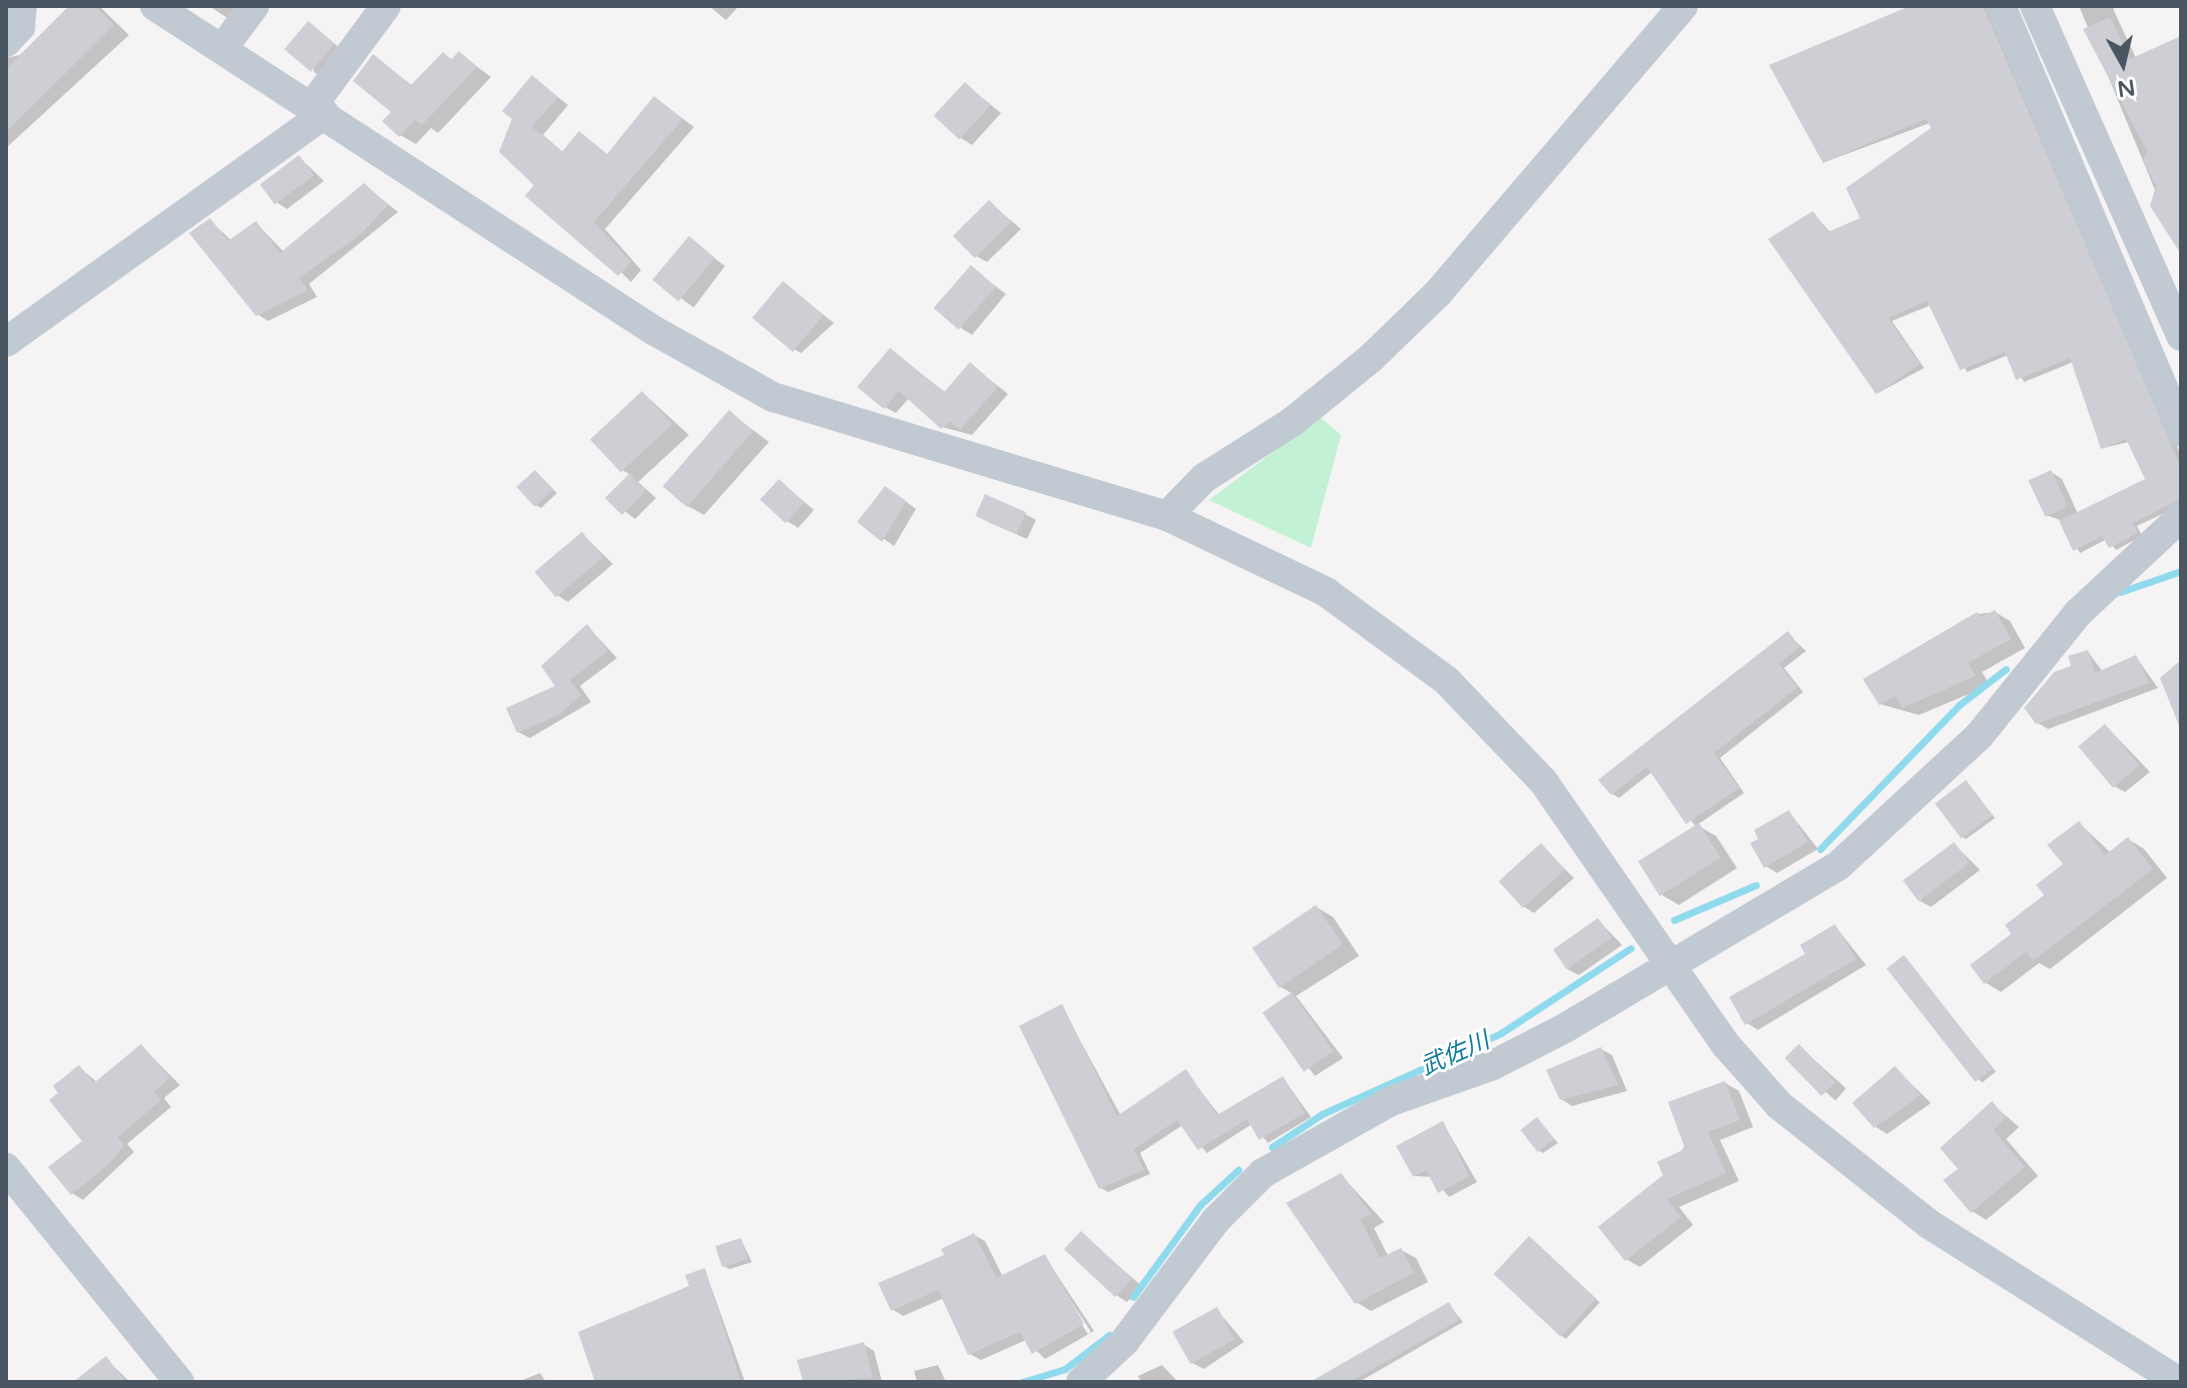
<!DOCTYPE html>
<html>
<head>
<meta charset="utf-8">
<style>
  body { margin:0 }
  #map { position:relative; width:2187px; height:1388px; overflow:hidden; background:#f5f3f3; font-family:"Varela Round","Noto Sans JP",sans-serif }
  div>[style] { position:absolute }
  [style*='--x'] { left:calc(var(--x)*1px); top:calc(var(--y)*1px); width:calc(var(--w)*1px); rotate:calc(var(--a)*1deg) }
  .green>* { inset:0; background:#c3f1d5 }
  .shadow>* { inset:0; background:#0003; transform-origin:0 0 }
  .stream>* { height:7px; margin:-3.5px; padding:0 3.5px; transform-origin:3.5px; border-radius:3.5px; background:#90daee }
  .building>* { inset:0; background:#cdcfd5; transform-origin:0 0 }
  .minor>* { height:30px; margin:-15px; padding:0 15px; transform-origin:15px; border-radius:15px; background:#c1cad2 }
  span { translate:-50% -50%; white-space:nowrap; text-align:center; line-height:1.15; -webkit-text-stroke:6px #fff; paint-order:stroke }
  .water-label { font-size:24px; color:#0c7c9b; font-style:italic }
  .frame { position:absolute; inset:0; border:8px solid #4a5661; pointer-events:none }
  .north { position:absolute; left:2083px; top:24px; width:80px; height:80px; -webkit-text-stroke:6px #fff; paint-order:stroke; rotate:172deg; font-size:22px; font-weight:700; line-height:32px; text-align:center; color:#4a5661 }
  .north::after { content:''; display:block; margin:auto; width:28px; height:36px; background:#4a5661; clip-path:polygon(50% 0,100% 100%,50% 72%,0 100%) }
</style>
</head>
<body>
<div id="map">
  <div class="green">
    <i style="clip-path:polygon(1320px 417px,1341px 435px,1311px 548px,1209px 500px)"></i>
  </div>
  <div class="shadow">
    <i style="clip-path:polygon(72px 6px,99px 6px,129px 35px,6px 148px,6px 58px,24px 54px)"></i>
    <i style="clip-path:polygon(209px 6px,244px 6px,232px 21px)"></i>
    <i style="clip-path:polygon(709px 6px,739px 6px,726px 20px)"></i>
    <i style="clip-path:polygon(1915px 6px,1990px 6px,2181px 455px,2181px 505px,2137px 526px,2142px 536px,2116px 550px,2107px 539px,2080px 553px,2060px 520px,2046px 515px,2051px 472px,2062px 479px,2078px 514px,2148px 480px,2129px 442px,2103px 448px,2073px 362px,2024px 382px,2008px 355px,1967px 372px,1931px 305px,1892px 321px,1924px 368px,1878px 393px,1813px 213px,1831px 233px,1863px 220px,1933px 129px,1930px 123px,1825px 162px)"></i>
    <i style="clip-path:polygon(2079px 6px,2119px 6px,2113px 9px,2136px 58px,2181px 39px,2181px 253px)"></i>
    <i style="clip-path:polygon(308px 23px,345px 52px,325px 79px,314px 72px)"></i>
    <i style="clip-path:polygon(443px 54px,453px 60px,460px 54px,491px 77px,438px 133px,431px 128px,416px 144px,400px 135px,373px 57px,413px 86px)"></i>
    <i style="clip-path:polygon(533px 78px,568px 105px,543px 135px,564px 153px,580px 134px,608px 155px,655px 98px,694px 127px,605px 229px,641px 270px,631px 282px,501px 152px)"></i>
    <i style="clip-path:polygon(965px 84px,1001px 113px,972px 145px,961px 138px)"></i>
    <i style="clip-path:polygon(299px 157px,324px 181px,287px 209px,276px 202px)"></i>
    <i style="clip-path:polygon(365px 186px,398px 212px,309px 284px,317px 297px,268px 321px,257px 314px,210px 221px,232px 241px,256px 223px,284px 252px)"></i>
    <i style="clip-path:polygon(989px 202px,1021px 229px,987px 262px,976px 256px)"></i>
    <i style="left:689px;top:239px;width:45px;height:52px;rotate:37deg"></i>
    <i style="clip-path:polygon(971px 268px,1006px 294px,972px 335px,961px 328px)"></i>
    <i style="clip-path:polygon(783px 284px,834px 323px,801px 353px,790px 347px)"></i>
    <i style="clip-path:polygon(890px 350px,946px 393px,971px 365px,1008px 394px,972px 435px,942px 427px,909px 398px,896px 413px,885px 407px)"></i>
    <i style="clip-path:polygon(643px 393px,689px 435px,638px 482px,656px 498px,635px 519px,608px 498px,631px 475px,622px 470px)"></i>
    <i style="clip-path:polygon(730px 413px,769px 442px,704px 515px,686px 505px)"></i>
    <i style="clip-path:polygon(540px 476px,557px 493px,541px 508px,536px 505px)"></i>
    <i style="clip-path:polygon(780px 482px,814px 510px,798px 528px,787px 521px)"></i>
    <i style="clip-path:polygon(897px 495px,916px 509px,894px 546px,860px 522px)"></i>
    <i style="clip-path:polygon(1025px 514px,1036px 520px,1027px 539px,988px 522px)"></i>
    <i style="clip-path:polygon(582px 534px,613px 564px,568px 602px,557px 595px)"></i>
    <i style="clip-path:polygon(1995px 612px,2010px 621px,2025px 648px,1982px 672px,1990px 685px,1919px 715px,1880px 704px,1864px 681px,1977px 614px)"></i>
    <i style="clip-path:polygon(587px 626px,617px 658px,580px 686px,591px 702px,530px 738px,518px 732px,558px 687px)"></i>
    <i style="clip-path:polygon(1788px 634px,1806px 651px,1784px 668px,1803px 692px,1720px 758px,1744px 793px,1697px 825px,1716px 836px,1737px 868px,1679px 905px,1662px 895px,1696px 827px,1653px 771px,1619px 798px,1612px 794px)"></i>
    <i style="clip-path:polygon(2088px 652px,2103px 672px,2136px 657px,2158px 688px,2048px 729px,2038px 723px)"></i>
    <i style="clip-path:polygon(2106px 726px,2150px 772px,2125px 792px,2114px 786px)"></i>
    <i style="clip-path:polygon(1966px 782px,1995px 818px,1966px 839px,1961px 836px)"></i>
    <i style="clip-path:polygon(1789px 812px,1818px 849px,1777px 873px,1766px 866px)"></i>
    <i style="clip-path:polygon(2079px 823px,2111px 853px,2128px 839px,2144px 849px,2167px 878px,2050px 969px,2039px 963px,2001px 992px,1986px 983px,2065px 865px)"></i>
    <i style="clip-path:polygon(1954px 844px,1980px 870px,1931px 907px,1920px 901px)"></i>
    <i style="clip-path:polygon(1541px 846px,1574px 878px,1534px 913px,1523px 906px)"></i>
    <i style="clip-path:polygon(1316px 907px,1333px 917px,1359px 956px,1296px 996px,1343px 1058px,1315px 1076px,1265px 1013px,1293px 994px,1279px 986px)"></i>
    <i style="clip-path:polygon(1598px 920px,1622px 945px,1579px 975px,1567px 969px)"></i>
    <i style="clip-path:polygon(1835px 926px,1866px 965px,1758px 1030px,1747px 1023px)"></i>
    <i style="left:1904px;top:958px;width:146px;height:18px;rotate:51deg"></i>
    <i style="clip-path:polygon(1062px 1007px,1121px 1116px,1186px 1072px,1220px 1116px,1283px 1078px,1311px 1117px,1268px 1143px,1252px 1124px,1207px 1153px,1183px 1125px,1140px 1153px,1150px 1174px,1108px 1192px,1101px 1188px)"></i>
    <i style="clip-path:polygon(141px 1046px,180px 1085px,164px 1098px,171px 1107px,127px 1144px,134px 1152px,83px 1200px,72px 1193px,84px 1141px,61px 1093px,80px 1068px,98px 1083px)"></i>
    <i style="left:1800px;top:1047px;width:62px;height:16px;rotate:42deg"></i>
    <i style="clip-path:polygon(1601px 1049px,1612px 1055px,1627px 1091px,1572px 1106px,1561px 1099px)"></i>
    <i style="clip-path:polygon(1895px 1068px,1931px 1103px,1887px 1134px,1876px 1127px)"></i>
    <i style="clip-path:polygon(1725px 1083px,1739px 1091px,1753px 1127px,1720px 1140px,1739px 1181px,1679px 1207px,1693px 1225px,1640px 1267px,1626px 1259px,1666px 1175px)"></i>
    <i style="clip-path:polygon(1992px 1104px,2019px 1127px,2006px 1139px,2038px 1176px,1986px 1220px,1972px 1211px,1960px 1169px)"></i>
    <i style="clip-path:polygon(1537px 1119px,1558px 1143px,1543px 1153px,1538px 1150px)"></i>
    <i style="clip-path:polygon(1443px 1123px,1477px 1182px,1449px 1197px,1432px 1177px,1415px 1176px)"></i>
    <i style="clip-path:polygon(1341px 1175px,1384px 1222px,1374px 1228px,1388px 1256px,1401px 1250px,1416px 1258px,1428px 1282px,1371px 1311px,1356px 1302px)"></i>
    <i style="clip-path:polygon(1081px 1234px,1142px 1286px,1127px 1302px,1116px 1295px)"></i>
    <i style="clip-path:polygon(evenodd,974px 1235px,985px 1241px,1003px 1277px,1040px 1259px,1051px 1266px,1094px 1331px,1045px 1359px,1026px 1340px,981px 1360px,970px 1354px,944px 1298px,903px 1316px,892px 1309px,881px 1284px,947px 1256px,944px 1250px,974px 1235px,1043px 1265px,1048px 1265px,1091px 1332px,1088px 1334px,1043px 1265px)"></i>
    <i style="clip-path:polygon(741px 1240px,752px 1262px,730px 1269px,725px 1267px)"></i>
    <i style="left:1534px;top:1241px;width:90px;height:50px;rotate:43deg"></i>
    <i style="clip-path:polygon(705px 1270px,745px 1382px,597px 1382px,692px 1287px)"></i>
    <i style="clip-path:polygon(1449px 1305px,1463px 1322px,1359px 1382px,1318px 1382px)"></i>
    <i style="clip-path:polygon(1217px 1310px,1244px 1342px,1204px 1369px,1192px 1363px)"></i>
    <i style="clip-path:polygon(863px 1344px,874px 1351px,882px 1382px,805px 1382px,800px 1361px)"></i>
    <i style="clip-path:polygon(106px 1359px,130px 1382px,76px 1382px)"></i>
    <i style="clip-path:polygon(938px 1365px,946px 1382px,917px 1382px,914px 1371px)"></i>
    <i style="clip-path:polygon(1162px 1365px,1178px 1382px,1141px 1382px,1138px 1376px)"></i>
    <i style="clip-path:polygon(540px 1373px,546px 1382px,518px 1382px)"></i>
  </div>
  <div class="stream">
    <i style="--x:2120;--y:592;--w:65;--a:-19"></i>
    <i style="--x:1820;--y:849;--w:200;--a:-46"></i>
    <i style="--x:1959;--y:705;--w:59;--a:-37.5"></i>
    <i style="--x:1674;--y:920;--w:89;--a:-23.1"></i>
    <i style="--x:1272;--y:1147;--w:60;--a:-33.4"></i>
    <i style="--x:1322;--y:1114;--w:196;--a:-24.3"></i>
    <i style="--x:1501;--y:1033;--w:155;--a:-33.2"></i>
    <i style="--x:1133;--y:1297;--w:114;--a:-53.9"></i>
    <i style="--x:1200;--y:1205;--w:52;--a:-42.6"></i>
    <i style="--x:1022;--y:1382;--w:45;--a:-16.8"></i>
    <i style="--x:1065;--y:1369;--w:56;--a:-37.7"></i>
  </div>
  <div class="building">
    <i style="clip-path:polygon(69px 6px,95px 6px,114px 25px,6px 132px,6px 69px)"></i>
    <i style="clip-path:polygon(1910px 6px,1983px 6px,2181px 467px,2181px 499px,2133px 523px,2138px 533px,2109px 548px,2102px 536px,2073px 551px,2059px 521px,2145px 479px,2126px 439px,2101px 449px,2070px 358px,2016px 380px,2005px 352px,1960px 370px,1927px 301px,1888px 318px,1920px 364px,1876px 394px,1768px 239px,1813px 211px,1828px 232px,1860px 218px,1846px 188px,1931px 128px,1926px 119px,1823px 163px,1769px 65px)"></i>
    <i style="clip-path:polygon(2110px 17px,2130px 59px,2181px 36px,2181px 254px,2150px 206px,2156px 186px,2143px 161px,2147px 151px,2083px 29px)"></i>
    <i style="left:308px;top:21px;width:35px;height:37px;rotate:40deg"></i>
    <i style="clip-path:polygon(459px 51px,477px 67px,422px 125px,415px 120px,399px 137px,382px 121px,391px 112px,353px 81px,373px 54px,411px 85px,443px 52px,451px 60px)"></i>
    <i style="clip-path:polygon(532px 75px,558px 97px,532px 127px,562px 152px,579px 131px,607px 154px,654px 96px,683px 119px,594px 222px,631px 262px,618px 276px,525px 196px,534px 185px,499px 152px,512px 119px,502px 111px)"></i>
    <i style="left:965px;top:82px;width:35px;height:46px;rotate:43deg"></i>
    <i style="left:299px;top:155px;width:25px;height:49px;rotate:53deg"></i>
    <i style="clip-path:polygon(364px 183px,388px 205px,361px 234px,299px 278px,308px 290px,256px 316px,189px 233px,210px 218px,228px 241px,256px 221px,280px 253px)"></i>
    <i style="left:989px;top:200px;width:31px;height:51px;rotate:45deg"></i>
    <i style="left:689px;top:236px;width:34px;height:57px;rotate:40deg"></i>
    <i style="left:971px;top:265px;width:33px;height:57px;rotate:41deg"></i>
    <i style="left:783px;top:281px;width:53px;height:48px;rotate:40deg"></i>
    <i style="clip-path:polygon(890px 348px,944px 392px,970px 362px,998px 387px,960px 430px,950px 422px,941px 429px,899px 391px,884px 409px,857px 387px)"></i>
    <i style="left:642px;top:391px;width:45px;height:71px;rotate:47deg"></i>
    <i style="left:729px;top:410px;width:32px;height:101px;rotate:41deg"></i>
    <i style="left:535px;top:470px;width:27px;height:25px;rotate:48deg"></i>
    <i style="left:2051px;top:470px;width:40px;height:25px;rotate:65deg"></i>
    <i style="left:629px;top:474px;width:24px;height:34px;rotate:45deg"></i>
    <i style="left:779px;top:479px;width:35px;height:28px;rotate:43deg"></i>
    <i style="clip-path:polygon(885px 486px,906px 501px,882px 542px,857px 522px)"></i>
    <i style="left:985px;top:494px;width:45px;height:24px;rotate:24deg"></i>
    <i style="left:582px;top:532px;width:33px;height:62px;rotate:50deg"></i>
    <i style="clip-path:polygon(1995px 610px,2011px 639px,1968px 663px,1976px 676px,1902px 708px,1896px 696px,1879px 705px,1863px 679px,1977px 612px,1981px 617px)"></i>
    <i style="clip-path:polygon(587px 624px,608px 651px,570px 680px,581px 695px,557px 716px,517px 733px,506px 708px,555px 686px,541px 666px)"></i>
    <i style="clip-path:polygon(1788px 631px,1800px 647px,1779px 664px,1798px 687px,1714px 753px,1739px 788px,1686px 824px,1647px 767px,1611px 795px,1598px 780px)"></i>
    <i style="clip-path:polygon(2088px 650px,2095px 673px,2136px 655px,2149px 683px,2036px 724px,2024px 708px,2054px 672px,2071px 666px,2068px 656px)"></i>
    <i style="clip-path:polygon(2181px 660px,2181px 727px,2180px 728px,2160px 678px)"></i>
    <i style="left:2105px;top:724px;width:54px;height:35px;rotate:50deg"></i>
    <i style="left:1966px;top:780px;width:44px;height:39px;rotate:53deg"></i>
    <i style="clip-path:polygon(1789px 810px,1808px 842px,1764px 868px,1750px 843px,1758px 839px,1754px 830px)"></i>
    <i style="clip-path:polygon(2079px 821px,2105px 855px,2128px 837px,2153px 869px,2033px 961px,2026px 952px,1984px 984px,1970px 965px,2011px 934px,2005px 925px,2044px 895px,2036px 885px,2063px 864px,2047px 845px)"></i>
    <i style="left:1699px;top:823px;width:41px;height:72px;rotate:58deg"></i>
    <i style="left:1954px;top:842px;width:26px;height:64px;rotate:53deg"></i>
    <i style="left:1541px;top:843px;width:36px;height:57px;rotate:48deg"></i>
    <i style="left:1316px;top:905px;width:48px;height:77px;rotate:56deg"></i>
    <i style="left:1598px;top:918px;width:24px;height:55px;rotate:55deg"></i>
    <i style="clip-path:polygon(1835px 924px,1856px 959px,1745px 1025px,1729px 997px,1805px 954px,1800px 945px)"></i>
    <i style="left:1904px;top:955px;width:144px;height:22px;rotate:52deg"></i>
    <i style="left:1292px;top:992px;width:72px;height:36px;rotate:55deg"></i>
    <i style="clip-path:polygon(1062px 1004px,1117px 1116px,1186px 1069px,1217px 1115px,1283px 1076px,1305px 1113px,1259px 1140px,1247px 1119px,1198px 1150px,1177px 1120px,1134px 1149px,1144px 1170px,1099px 1189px,1019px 1026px)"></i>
    <i style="clip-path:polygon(141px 1044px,170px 1078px,154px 1091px,161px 1100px,118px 1137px,124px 1145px,111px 1162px,71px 1195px,48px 1167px,82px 1141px,49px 1100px,58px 1093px,53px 1086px,79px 1065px,94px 1083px)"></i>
    <i style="left:1799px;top:1044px;width:53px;height:20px;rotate:46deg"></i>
    <i style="clip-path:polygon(1601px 1047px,1618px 1085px,1560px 1100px,1546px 1070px)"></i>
    <i style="clip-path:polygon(1895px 1066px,1921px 1095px,1874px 1128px,1852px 1103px)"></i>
    <i style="clip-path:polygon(1725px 1081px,1740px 1120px,1708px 1132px,1726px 1173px,1667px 1199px,1681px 1217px,1625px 1261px,1598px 1227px,1663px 1175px,1657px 1162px,1685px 1149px,1668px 1102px)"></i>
    <i style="clip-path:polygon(1992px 1101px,2006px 1118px,1993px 1130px,2025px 1167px,1971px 1213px,1943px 1180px,1958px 1169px,1940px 1148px)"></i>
    <i style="left:1537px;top:1117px;width:28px;height:21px;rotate:52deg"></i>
    <i style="clip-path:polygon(1443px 1121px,1469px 1176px,1438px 1193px,1426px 1170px,1413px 1177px,1396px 1146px)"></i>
    <i style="clip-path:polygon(1341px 1173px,1371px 1214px,1360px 1219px,1380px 1258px,1401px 1248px,1414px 1273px,1355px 1304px,1286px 1203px)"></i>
    <i style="left:1081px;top:1231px;width:70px;height:25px;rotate:43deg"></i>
    <i style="clip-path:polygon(974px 1233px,996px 1278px,1045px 1254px,1084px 1324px,1032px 1354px,1020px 1332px,968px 1355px,938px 1290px,891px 1311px,878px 1283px,944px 1255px,941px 1249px)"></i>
    <i style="left:1529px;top:1236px;width:92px;height:52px;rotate:43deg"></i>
    <i style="left:741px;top:1238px;width:22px;height:27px;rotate:72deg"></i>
    <i style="clip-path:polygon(705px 1268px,741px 1382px,595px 1382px,578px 1332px,689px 1286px,685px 1275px)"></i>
    <i style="clip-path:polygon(1449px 1302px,1459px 1320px,1350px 1382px,1310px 1382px)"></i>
    <i style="left:1217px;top:1307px;width:37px;height:51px;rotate:61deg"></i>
    <i style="clip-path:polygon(864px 1342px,873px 1378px,803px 1382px,797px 1360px)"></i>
    <i style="clip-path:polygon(106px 1356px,126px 1382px,73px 1382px)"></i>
  </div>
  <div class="minor">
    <i style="--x:155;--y:6;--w:594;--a:33.05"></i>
    <i style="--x:653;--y:330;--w:137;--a:29.2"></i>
    <i style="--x:773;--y:397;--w:412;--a:16.8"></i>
    <i style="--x:1167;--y:516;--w:176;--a:25.5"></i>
    <i style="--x:1326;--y:592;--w:149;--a:36.3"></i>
    <i style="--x:1446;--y:680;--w:140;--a:46.2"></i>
    <i style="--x:1543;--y:781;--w:321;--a:55.3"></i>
    <i style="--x:1726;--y:1045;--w:80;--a:48.5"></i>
    <i style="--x:1779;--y:1105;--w:191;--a:38.4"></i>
    <i style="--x:1929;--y:1224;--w:296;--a:32.3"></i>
    <i style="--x:2001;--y:6;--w:462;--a:67"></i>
    <i style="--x:2035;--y:6;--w:361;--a:66.1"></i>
    <i style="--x:6;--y:42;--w:21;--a:-47"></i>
    <i style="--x:20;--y:27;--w:21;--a:-85"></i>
    <i style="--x:222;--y:49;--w:54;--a:-53.3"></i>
    <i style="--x:312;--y:106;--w:124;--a:-53.5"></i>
    <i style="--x:6;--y:342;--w:392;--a:-35.6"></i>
    <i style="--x:1167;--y:516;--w:53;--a:-45.8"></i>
    <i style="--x:1204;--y:478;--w:104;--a:-32.5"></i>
    <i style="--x:1292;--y:422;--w:102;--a:-39"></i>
    <i style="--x:1371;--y:358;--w:93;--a:-44.1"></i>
    <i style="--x:1438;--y:293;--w:377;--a:-49.5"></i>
    <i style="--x:6;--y:1168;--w:275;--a:51"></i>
    <i style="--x:1081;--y:1382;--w:59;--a:-42.9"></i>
    <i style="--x:1124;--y:1342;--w:153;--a:-53"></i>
    <i style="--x:1216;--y:1220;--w:66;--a:-45"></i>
    <i style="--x:1263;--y:1173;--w:147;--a:-29.4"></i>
    <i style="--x:1391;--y:1101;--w:106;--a:-19.3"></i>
    <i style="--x:1491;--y:1066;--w:83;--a:-27.2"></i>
    <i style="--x:1565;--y:1028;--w:317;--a:-30.7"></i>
    <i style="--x:1838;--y:866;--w:192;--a:-42.7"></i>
    <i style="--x:1979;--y:736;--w:158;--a:-51.2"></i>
    <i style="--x:2078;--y:613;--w:141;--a:-43"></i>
  </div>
  <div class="water-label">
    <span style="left:1455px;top:1054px;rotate:-24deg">武佐川</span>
  </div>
  <div class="frame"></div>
  <div class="north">N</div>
</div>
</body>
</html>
